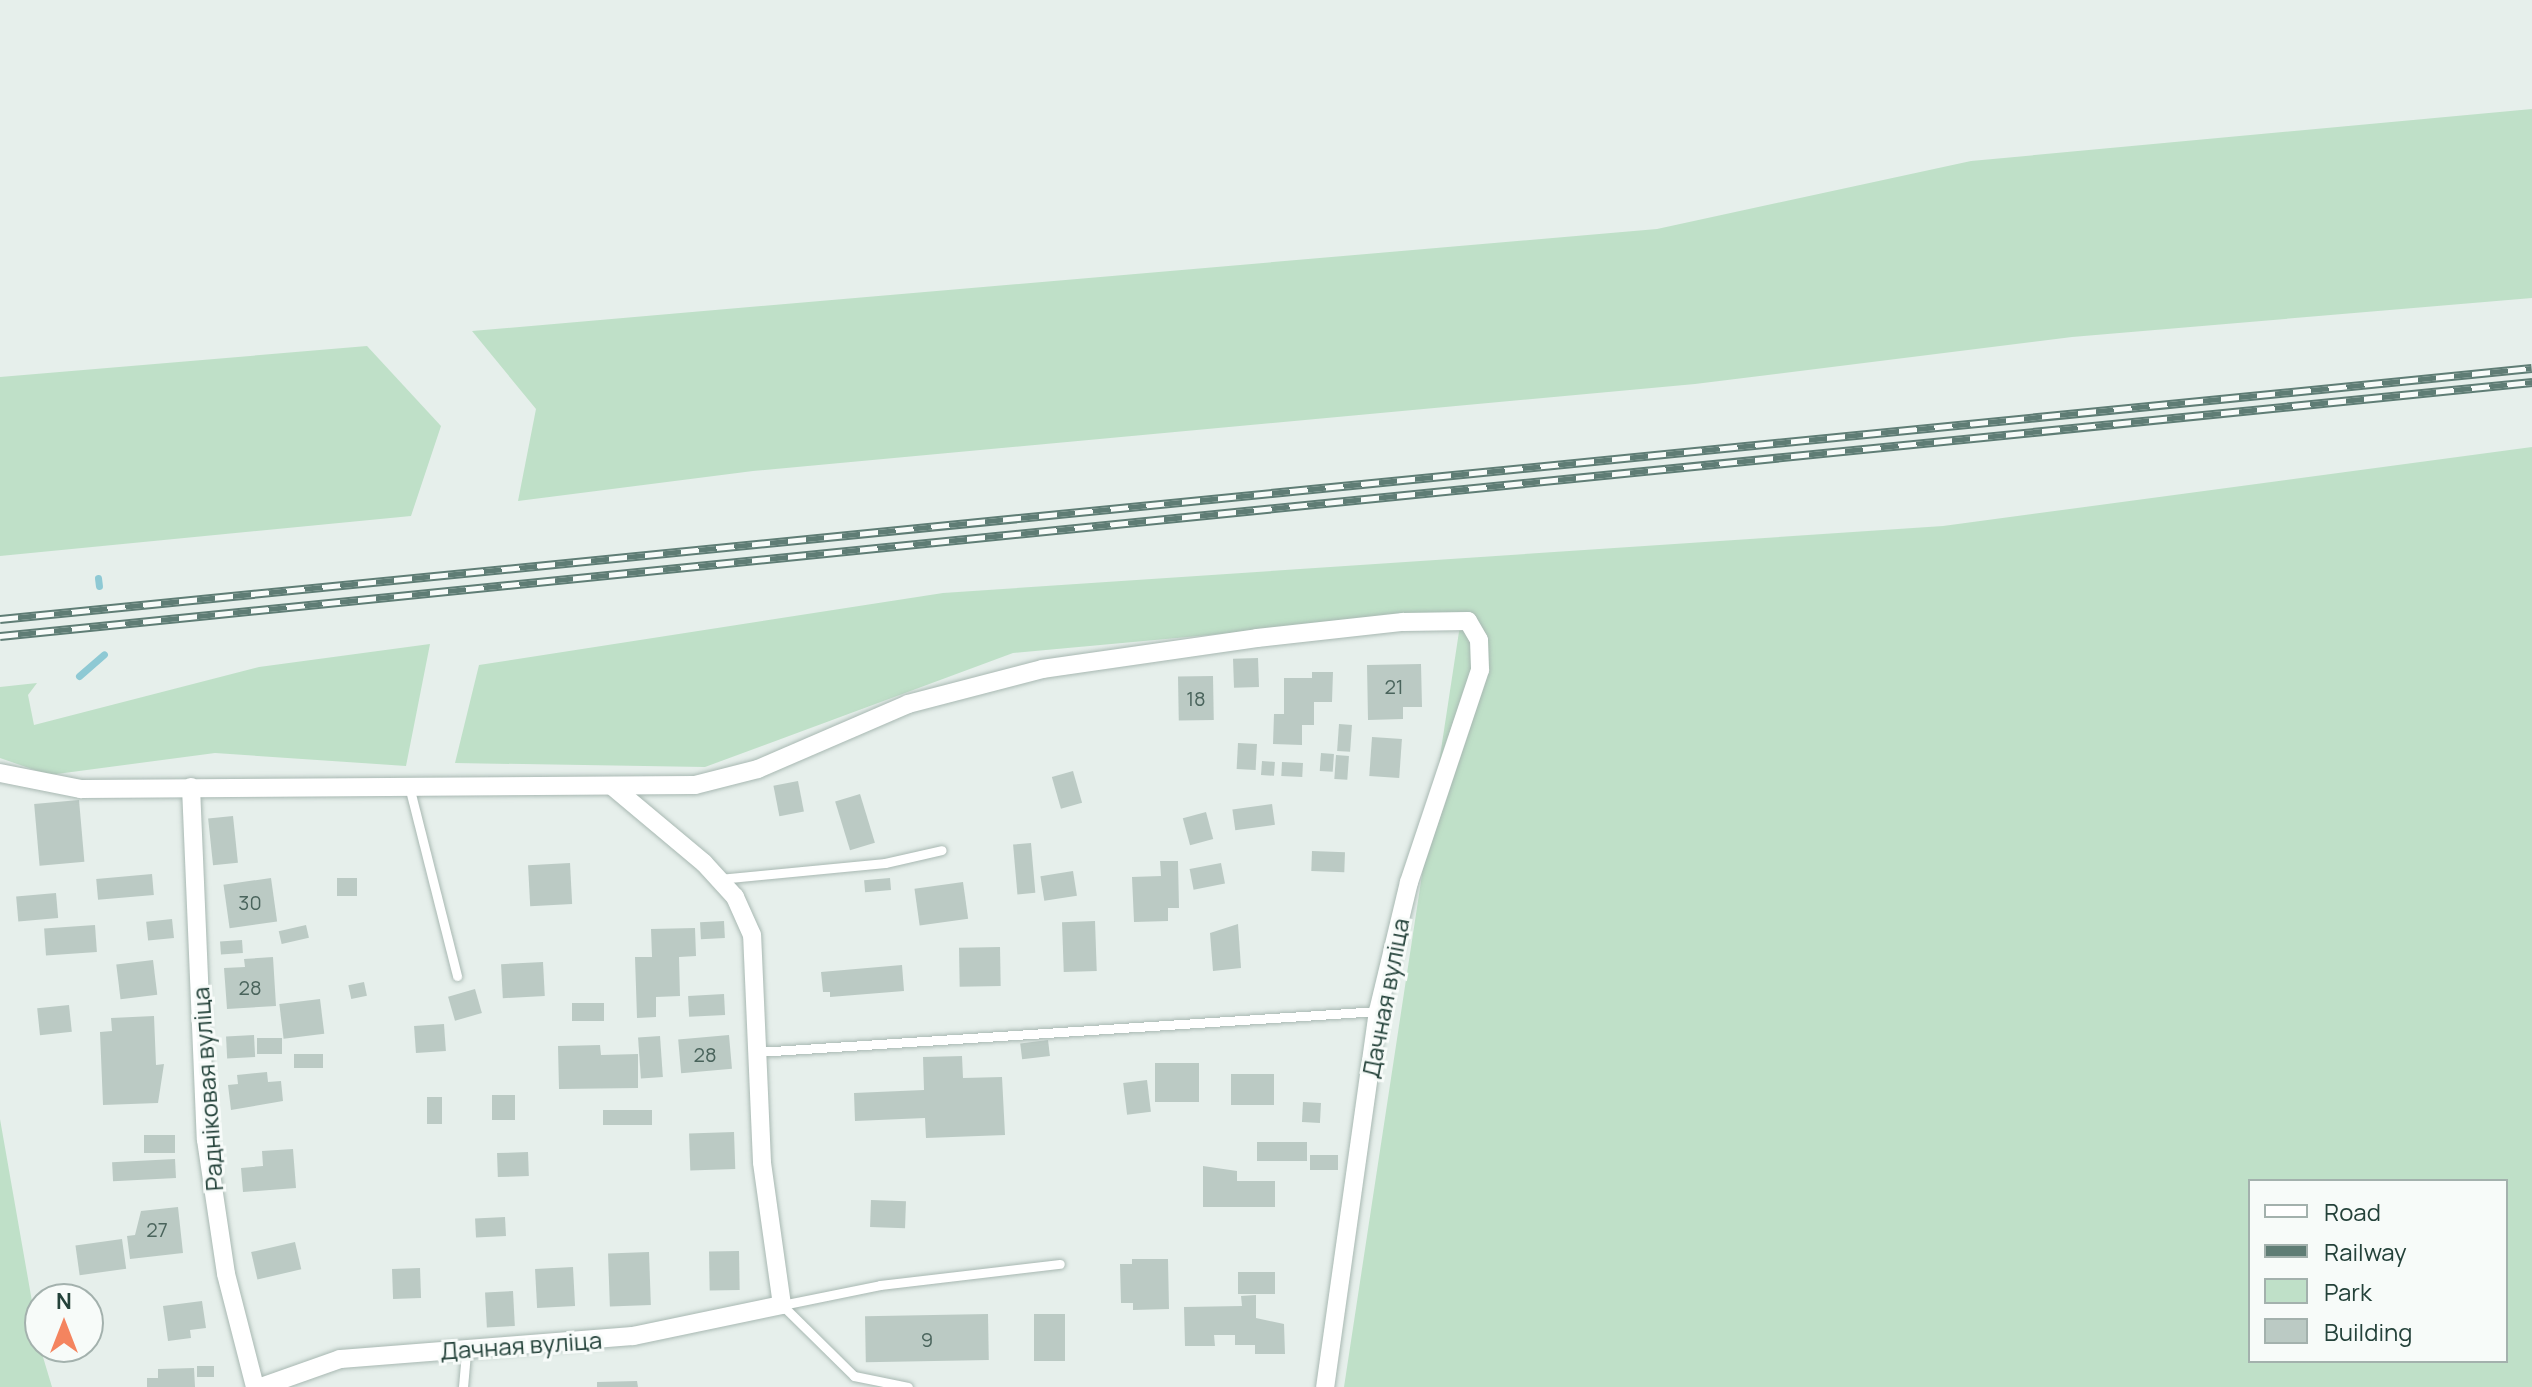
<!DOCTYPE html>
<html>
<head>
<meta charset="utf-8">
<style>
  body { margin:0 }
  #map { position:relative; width:2532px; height:1387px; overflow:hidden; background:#e6efeb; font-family:Manrope,sans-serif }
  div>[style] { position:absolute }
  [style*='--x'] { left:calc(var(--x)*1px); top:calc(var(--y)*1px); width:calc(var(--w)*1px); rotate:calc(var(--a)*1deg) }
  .green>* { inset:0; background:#bfe0c8 }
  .stream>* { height:7px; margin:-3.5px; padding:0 3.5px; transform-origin:3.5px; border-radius:3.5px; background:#8ec9d4 }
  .building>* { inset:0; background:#bbcac4; transform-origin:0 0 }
  .roads { filter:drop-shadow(0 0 2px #a8b8b2) drop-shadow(0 0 2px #a8b8b2) }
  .lane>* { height:9px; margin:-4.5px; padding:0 4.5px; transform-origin:4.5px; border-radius:4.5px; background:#fff }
  .street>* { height:18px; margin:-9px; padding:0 9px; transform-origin:9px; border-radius:9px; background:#fff }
  .rail>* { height:9px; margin-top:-4.5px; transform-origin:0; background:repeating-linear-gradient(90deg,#f7fbf9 0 18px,#5f7d75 0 36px); box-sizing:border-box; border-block:2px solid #5f7d75 }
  span { translate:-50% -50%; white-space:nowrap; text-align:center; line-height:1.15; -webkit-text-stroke:6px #f7fbf9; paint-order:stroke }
  .number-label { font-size:20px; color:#4a645c }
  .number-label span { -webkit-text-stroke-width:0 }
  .street-label { font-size:24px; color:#24423a }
  .legend { position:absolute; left:2248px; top:1179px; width:260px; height:184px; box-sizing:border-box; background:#f7fbf9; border:2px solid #a3b1ad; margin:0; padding:10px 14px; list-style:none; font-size:24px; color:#24423a }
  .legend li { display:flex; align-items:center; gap:16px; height:40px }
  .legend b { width:40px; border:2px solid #a3b1ad }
  .north { position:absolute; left:24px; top:1283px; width:80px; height:80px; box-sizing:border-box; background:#f7fbf9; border:2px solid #a3b1ad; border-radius:50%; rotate:0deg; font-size:22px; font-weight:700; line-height:32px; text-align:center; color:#24423a }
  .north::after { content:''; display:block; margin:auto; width:28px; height:36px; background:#f4845f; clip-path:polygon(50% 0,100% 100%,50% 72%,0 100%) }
</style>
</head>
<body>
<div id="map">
  <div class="green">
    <i style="clip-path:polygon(2532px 109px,2532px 298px,2072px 337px,1695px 384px,753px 471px,518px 501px,536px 409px,472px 331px,1657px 229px,1971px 161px)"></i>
    <i style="clip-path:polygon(367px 346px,441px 426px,411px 516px,0 556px,0 377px)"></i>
    <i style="clip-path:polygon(evenodd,2532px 447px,2532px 1387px,1344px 1387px,1462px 612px,1013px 653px,705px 767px,455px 763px,479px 665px,943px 593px,1943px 526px,2532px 447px,2250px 1181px,2506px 1181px,2506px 1361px,2250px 1361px,2250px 1181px)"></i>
    <i style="clip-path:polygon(430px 644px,406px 766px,215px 753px,49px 775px,0 758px,0 687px,37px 683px,28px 695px,34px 725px,259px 667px)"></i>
    <i style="clip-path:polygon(0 1119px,40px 1347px,52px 1387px,0 1387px)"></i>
  </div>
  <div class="stream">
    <i style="--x:98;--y:578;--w:8;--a:83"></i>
    <i style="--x:79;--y:676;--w:33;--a:-41"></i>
  </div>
  <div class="building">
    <i style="left:1258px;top:658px;width:29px;height:25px;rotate:88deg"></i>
    <i style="clip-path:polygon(1421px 664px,1422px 707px,1403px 707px,1403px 719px,1368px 720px,1367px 665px)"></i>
    <i style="clip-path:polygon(1312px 672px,1333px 672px,1332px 702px,1314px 702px,1314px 725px,1302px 725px,1302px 745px,1273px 744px,1274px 714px,1284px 714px,1284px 678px,1312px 678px)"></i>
    <i style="left:1213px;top:676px;width:44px;height:35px;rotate:89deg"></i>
    <i style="left:1339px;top:724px;width:13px;height:27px;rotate:4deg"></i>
    <i style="left:1372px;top:737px;width:30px;height:39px;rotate:4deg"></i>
    <i style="left:1238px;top:743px;width:19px;height:26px;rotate:3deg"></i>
    <i style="left:1321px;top:753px;width:13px;height:18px;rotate:4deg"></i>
    <i style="left:1336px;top:755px;width:13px;height:24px;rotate:4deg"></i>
    <i style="left:1262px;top:761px;width:13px;height:14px;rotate:4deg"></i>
    <i style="left:1282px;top:762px;width:21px;height:14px;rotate:3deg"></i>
    <i style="left:1073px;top:771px;width:33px;height:22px;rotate:74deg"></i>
    <i style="left:798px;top:781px;width:31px;height:25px;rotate:79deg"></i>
    <i style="left:860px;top:794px;width:51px;height:26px;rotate:73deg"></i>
    <i style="left:79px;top:800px;width:62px;height:45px;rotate:85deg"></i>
    <i style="left:1272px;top:804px;width:21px;height:40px;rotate:82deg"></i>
    <i style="left:1206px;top:812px;width:28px;height:24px;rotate:75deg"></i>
    <i style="left:233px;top:816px;width:47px;height:25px;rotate:84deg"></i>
    <i style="left:1031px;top:843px;width:50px;height:18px;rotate:85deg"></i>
    <i style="left:1312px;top:851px;width:33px;height:20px;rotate:2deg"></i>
    <i style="clip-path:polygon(1160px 861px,1178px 861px,1179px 908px,1168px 908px,1168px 921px,1134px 922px,1132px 877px,1161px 876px)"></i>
    <i style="left:570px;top:863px;width:41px;height:42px;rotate:87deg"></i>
    <i style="left:1221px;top:863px;width:21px;height:32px;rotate:79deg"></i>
    <i style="left:1073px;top:871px;width:25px;height:33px;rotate:81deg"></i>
    <i style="left:152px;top:874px;width:21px;height:56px;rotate:85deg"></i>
    <i style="left:271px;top:878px;width:44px;height:48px;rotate:82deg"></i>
    <i style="left:337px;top:878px;width:20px;height:18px"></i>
    <i style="left:890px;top:878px;width:12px;height:26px;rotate:85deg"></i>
    <i style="left:963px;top:882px;width:37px;height:49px;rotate:82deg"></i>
    <i style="left:56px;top:893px;width:25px;height:40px;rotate:85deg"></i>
    <i style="left:172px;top:919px;width:19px;height:26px;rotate:84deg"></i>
    <i style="left:724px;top:921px;width:17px;height:24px;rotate:87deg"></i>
    <i style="left:1095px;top:921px;width:50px;height:33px;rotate:88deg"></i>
    <i style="clip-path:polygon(1238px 924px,1241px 968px,1213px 971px,1210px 933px)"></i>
    <i style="left:95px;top:925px;width:27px;height:51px;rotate:86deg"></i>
    <i style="left:306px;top:925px;width:13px;height:28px;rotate:77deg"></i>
    <i style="clip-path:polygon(695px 928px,696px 956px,679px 957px,680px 996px,656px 997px,656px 1017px,637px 1018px,635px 957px,652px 957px,651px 929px)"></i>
    <i style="left:242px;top:940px;width:13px;height:22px;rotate:86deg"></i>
    <i style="left:1000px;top:947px;width:39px;height:41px;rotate:89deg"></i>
    <i style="clip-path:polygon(273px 957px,276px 1006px,227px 1009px,224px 968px,245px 967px,244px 959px)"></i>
    <i style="left:153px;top:960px;width:35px;height:37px;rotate:83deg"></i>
    <i style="left:543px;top:962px;width:34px;height:42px;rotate:87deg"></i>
    <i style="clip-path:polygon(902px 965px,904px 991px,830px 997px,830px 992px,823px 992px,821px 972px)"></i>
    <i style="left:364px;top:982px;width:14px;height:16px;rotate:78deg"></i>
    <i style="left:475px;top:989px;width:25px;height:28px;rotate:74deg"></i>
    <i style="left:724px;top:994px;width:21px;height:36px;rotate:87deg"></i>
    <i style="left:320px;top:999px;width:35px;height:41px;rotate:83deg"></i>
    <i style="left:572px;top:1003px;width:32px;height:18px"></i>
    <i style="left:69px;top:1005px;width:27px;height:32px;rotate:84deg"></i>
    <i style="clip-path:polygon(154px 1016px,156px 1065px,164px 1064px,158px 1103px,103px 1105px,100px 1032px,112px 1031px,111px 1018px)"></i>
    <i style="left:444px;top:1024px;width:27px;height:30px;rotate:86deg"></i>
    <i style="left:254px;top:1035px;width:22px;height:28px;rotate:87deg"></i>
    <i style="left:729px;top:1035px;width:34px;height:51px;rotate:85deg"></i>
    <i style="left:660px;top:1036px;width:41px;height:22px;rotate:86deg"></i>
    <i style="left:282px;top:1038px;width:16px;height:25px;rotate:90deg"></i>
    <i style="left:1048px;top:1040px;width:16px;height:28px;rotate:83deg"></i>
    <i style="clip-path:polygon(600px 1045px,601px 1055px,638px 1054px,638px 1088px,559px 1089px,558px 1046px)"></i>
    <i style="left:323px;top:1054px;width:14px;height:29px;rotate:90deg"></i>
    <i style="clip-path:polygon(962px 1056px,963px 1078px,1002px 1077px,1005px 1135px,926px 1138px,925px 1118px,855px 1121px,854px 1093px,924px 1090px,923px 1057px)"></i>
    <i style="left:1199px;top:1063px;width:39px;height:44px;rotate:90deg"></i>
    <i style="clip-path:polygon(267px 1072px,268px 1082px,281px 1081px,283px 1101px,231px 1110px,228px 1085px,238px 1084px,237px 1075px)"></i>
    <i style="left:1231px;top:1074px;width:43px;height:31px"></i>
    <i style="left:1147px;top:1080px;width:32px;height:24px;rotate:83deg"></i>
    <i style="left:492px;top:1095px;width:23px;height:25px"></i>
    <i style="left:427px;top:1097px;width:15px;height:27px"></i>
    <i style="left:1303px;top:1102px;width:18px;height:20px;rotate:3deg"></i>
    <i style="left:652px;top:1110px;width:15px;height:49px;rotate:90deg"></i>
    <i style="left:734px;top:1132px;width:37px;height:45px;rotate:88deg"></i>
    <i style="left:175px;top:1135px;width:18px;height:31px;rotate:90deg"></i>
    <i style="left:1307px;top:1142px;width:19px;height:50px;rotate:90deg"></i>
    <i style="clip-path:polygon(293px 1149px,296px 1188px,243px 1192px,241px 1168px,263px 1166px,262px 1151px)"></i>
    <i style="left:528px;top:1152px;width:24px;height:31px;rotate:88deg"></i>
    <i style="left:1310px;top:1155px;width:28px;height:15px"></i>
    <i style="left:175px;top:1159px;width:19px;height:63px;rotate:87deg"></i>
    <i style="clip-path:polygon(1203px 1166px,1237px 1171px,1237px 1181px,1275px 1181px,1275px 1207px,1203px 1207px)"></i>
    <i style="left:871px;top:1200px;width:35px;height:27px;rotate:2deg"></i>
    <i style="clip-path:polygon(178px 1207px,183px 1253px,130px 1259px,127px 1236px,135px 1235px,141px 1211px)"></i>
    <i style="left:505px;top:1217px;width:19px;height:30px;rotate:87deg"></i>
    <i style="left:122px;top:1239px;width:30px;height:47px;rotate:82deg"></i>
    <i style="left:295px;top:1242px;width:28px;height:45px;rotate:77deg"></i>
    <i style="left:739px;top:1251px;width:39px;height:30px;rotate:89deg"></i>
    <i style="left:649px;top:1252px;width:53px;height:41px;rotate:88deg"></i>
    <i style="clip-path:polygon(1132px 1259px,1168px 1259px,1169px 1309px,1133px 1310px,1133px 1303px,1121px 1303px,1120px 1264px,1132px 1264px)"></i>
    <i style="left:573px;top:1267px;width:39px;height:38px;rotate:87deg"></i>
    <i style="left:420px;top:1268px;width:30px;height:28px;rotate:88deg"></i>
    <i style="left:1238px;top:1272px;width:37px;height:22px"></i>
    <i style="left:513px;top:1291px;width:35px;height:28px;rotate:87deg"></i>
    <i style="clip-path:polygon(1256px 1295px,1256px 1318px,1284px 1324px,1285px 1354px,1255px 1354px,1255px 1345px,1235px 1345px,1235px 1335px,1214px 1335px,1215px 1346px,1185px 1346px,1184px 1307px,1242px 1306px,1241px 1296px)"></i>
    <i style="clip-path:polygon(202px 1301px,206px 1328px,190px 1330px,191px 1338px,168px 1341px,163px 1306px)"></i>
    <i style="left:988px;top:1314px;width:46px;height:123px;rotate:89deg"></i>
    <i style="left:1034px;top:1314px;width:31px;height:47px"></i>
    <i style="left:214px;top:1366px;width:11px;height:17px;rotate:90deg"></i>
    <i style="clip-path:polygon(194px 1368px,195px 1387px,147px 1387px,147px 1378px,158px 1378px,158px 1369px)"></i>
    <i style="clip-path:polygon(637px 1381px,638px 1387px,597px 1387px,597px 1382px)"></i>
  </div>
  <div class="roads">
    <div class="lane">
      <i style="--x:409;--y:786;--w:196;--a:75.8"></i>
      <i style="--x:719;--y:879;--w:167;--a:-5.5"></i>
      <i style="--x:885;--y:863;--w:58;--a:-12.8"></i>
      <i style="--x:758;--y:1052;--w:621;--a:-3.78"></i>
      <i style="--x:782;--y:1305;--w:100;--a:-11.5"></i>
      <i style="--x:880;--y:1285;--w:181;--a:-6.7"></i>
      <i style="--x:782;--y:1305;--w:101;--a:44.6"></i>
      <i style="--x:854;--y:1376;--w:55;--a:11.5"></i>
      <i style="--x:463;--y:1387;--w:38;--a:-85"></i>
    </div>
    <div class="street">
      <i style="--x:0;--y:773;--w:83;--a:11.2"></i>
      <i style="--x:81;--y:789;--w:614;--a:-0.37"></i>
      <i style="--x:695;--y:785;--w:65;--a:-14.3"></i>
      <i style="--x:758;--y:769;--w:163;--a:-23.4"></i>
      <i style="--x:908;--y:704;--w:138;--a:-14.6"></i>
      <i style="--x:1042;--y:669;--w:217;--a:-8.2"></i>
      <i style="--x:1257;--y:638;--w:147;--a:-6.3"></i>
      <i style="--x:1403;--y:622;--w:65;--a:-0.9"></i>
      <i style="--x:1468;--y:621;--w:22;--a:60"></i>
      <i style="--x:1479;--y:640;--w:30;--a:88"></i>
      <i style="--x:1480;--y:670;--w:224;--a:108.5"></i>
      <i style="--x:1409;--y:882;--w:133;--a:103.5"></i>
      <i style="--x:1378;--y:1011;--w:380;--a:98"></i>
      <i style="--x:191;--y:787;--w:353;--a:87.6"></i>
      <i style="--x:206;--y:1140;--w:135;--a:81.5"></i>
      <i style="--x:226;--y:1274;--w:117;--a:75.6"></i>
      <i style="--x:261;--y:1387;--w:84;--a:-19.5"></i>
      <i style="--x:340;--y:1359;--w:294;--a:-4.5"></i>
      <i style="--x:633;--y:1336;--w:152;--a:-11.8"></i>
      <i style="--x:782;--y:1305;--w:144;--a:-98"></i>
      <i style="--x:762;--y:1162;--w:227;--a:-92.5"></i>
      <i style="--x:752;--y:935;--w:42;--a:-114.1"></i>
      <i style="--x:735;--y:897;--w:46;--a:-132.4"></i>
      <i style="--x:704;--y:863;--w:119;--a:-140.1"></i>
    </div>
  </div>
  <div class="rail">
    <i style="--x:0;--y:619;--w:2544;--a:-5.66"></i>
    <i style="--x:0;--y:636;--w:2545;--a:-5.73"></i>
  </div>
  <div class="number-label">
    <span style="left:1394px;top:686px">21</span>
    <span style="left:1196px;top:698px">18</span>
    <span style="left:250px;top:902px">30</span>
    <span style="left:250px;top:987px">28</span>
    <span style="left:705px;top:1054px">28</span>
    <span style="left:157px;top:1229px">27</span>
    <span style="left:927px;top:1339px">9</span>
  </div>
  <div class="street-label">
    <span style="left:1385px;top:998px;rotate:-79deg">Дачная вуліца</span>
    <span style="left:207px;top:1089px;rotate:-94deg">Радніковая вуліца</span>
    <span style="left:521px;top:1345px;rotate:-4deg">Дачная вуліца</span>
  </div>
  <ul class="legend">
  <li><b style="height:10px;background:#fff"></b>Road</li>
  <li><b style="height:10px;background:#5f7d75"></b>Railway</li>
  <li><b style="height:22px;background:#bfe0c8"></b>Park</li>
  <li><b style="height:22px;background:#bbcac4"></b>Building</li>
  </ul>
  <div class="north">N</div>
</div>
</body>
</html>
